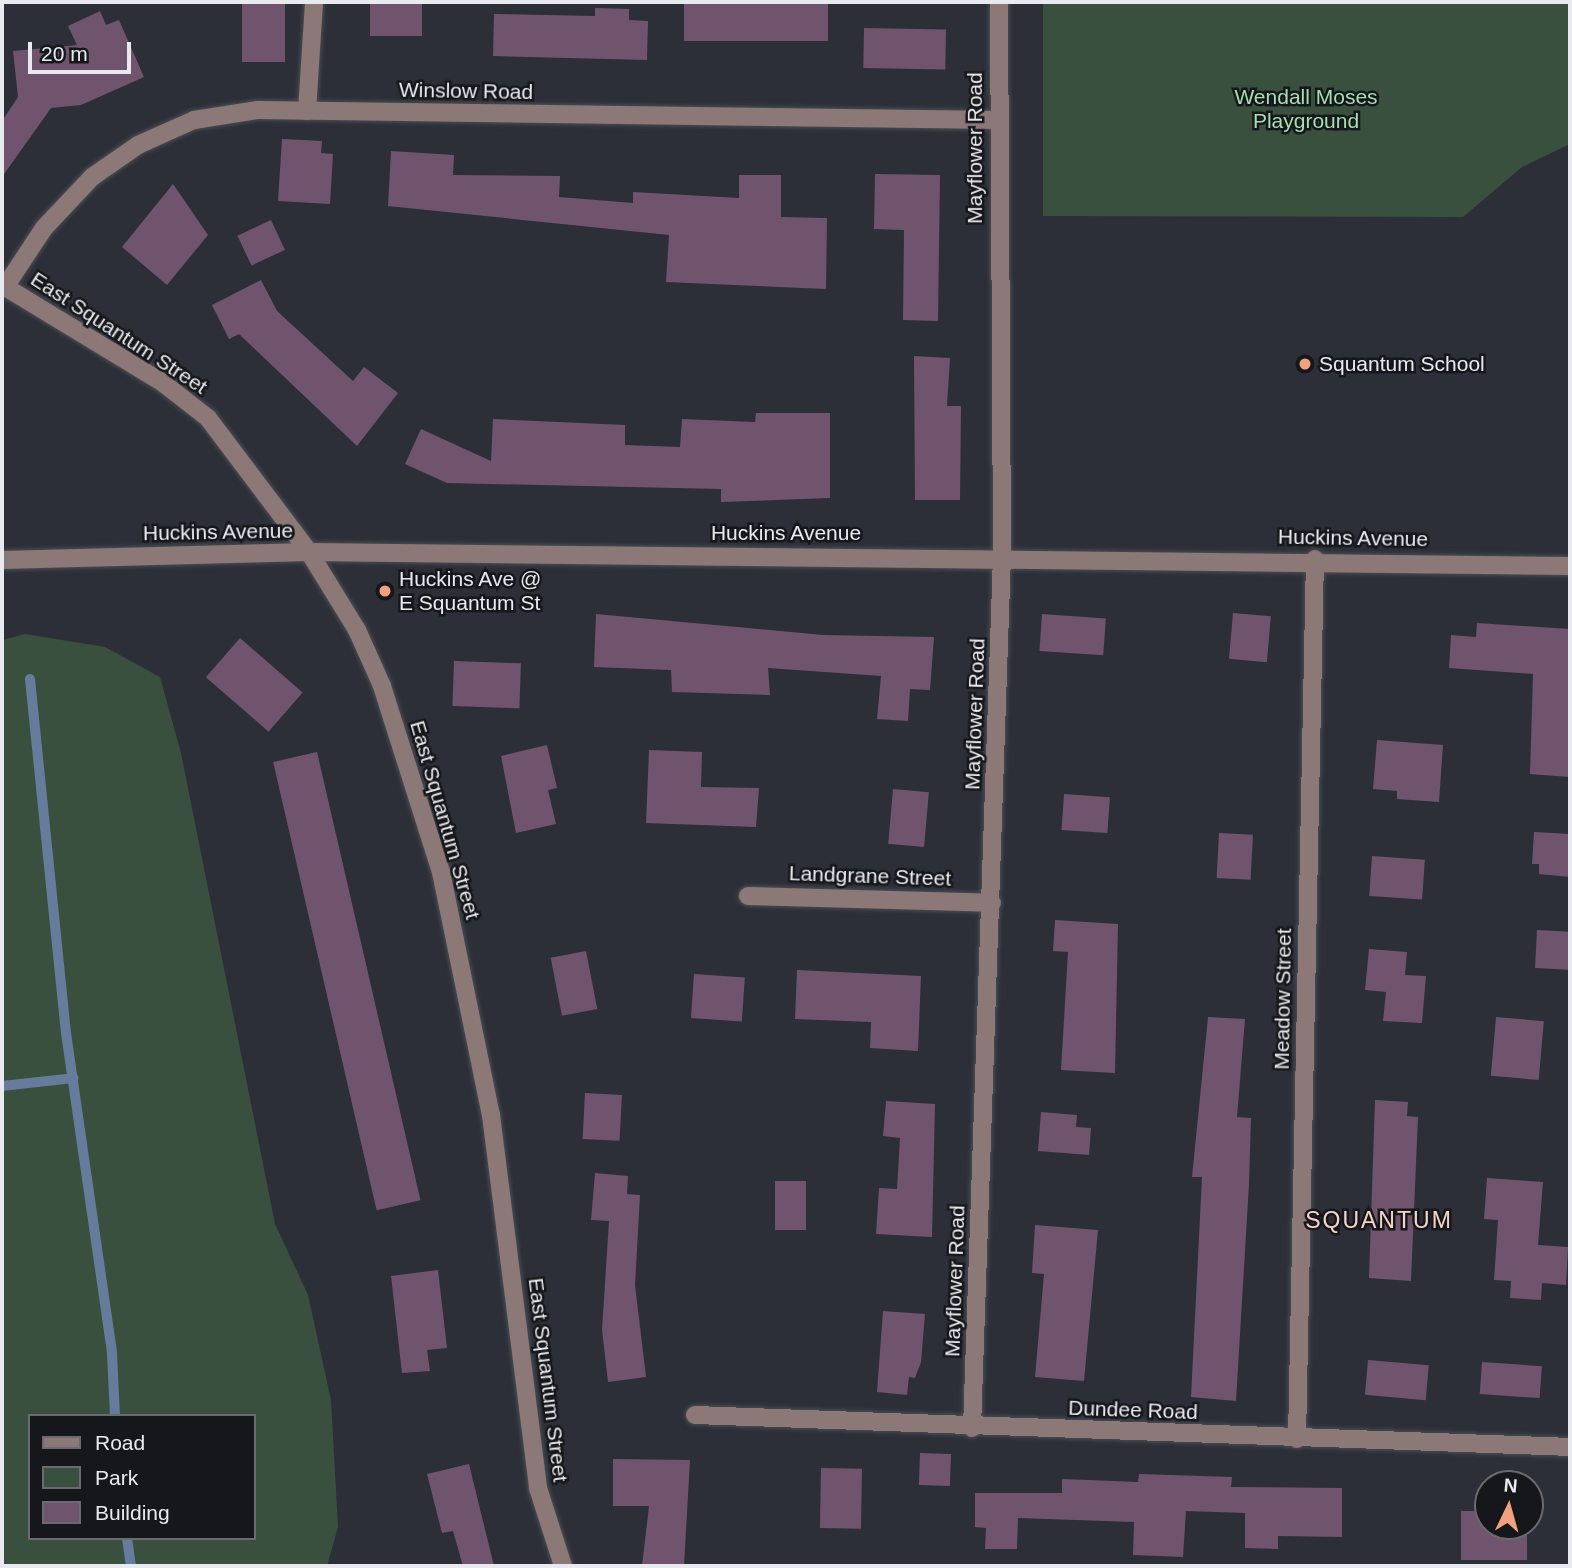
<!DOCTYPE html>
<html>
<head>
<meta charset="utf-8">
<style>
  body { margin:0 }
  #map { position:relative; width:1572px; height:1568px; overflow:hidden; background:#2c2f37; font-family:Helvetica,sans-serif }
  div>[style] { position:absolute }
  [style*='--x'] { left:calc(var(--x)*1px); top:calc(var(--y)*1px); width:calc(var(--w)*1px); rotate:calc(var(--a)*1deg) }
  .green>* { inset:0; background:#39503e }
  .stream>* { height:10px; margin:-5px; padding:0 5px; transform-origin:5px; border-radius:5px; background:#677c9c }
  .building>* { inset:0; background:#70546e; transform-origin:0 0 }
  .roads { filter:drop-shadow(0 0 2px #4a4d54) drop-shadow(0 0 2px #4a4d54) }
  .minor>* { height:18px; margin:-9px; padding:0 9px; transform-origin:9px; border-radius:9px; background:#8c7877 }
  .dots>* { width:19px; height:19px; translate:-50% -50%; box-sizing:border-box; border:4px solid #16171b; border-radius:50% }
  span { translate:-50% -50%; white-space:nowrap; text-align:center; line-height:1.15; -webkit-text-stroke:5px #16171b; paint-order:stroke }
  .street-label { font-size:21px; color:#e8eaef }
  .park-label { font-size:21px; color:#a6dfb2 }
  .poi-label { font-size:21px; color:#e8eaef }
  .left { translate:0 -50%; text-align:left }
  .neighbourhood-label { font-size:23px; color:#f5d5c8; letter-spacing:2px }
  .frame { position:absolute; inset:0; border:4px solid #e8eaef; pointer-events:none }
  .legend { position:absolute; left:28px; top:1414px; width:228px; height:126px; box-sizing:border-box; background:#16171b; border:2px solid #6a6b70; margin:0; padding:9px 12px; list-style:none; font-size:21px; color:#e8eaef }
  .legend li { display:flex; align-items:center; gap:14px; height:35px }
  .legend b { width:35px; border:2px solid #6a6b70 }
  .north { position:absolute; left:1474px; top:1470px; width:70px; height:70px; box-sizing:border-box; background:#16171b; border:2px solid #6a6b70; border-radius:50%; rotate:5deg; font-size:19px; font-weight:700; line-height:28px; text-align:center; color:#e8eaef }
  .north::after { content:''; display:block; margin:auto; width:24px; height:32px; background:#f1a17d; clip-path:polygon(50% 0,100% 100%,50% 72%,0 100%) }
  .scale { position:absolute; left:28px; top:42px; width:103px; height:32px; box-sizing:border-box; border:4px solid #e8eaef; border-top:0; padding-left:9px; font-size:21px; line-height:24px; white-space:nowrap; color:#e8eaef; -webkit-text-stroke:5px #16171b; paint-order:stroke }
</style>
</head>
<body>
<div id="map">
  <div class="green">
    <i style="clip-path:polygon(1043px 2px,1570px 2px,1570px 144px,1522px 167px,1463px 217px,1043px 216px)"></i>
    <i style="clip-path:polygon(evenodd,25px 634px,105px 647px,160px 677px,181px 753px,275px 1224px,308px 1295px,331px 1400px,338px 1527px,327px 1566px,2px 1566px,2px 640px,25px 634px,30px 1416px,254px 1416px,254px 1538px,30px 1538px,30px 1416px)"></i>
  </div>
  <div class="stream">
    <i style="--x:30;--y:679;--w:356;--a:84.2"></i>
    <i style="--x:66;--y:1033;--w:324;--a:81.8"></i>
    <i style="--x:112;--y:1354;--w:62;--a:87.2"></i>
    <i style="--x:2;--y:1086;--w:72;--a:-6.3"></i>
    <i style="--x:127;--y:1538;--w:28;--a:82"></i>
  </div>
  <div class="building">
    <i style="left:242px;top:2px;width:43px;height:60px"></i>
    <i style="left:370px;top:2px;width:52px;height:34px"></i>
    <i style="left:684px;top:2px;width:144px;height:39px"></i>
    <i style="clip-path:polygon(595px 8px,629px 9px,629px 20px,648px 21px,647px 60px,493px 56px,494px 14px,595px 16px)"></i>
    <i style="clip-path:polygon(100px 11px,106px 25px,119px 20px,144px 77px,81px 105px,51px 108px,2px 177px,2px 121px,18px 97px,13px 51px,77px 45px,68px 26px)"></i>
    <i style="left:864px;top:28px;width:82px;height:40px;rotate:1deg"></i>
    <i style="clip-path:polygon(282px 139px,322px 141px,321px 153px,333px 154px,330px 204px,278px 201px)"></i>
    <i style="clip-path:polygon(391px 151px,454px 155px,453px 175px,560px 176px,559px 197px,633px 203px,633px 192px,739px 198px,739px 175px,781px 175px,781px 217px,827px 218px,826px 289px,666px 282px,669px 235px,388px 206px)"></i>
    <i style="clip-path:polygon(875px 174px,940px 175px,938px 321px,903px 320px,904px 230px,874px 229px)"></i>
    <i style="clip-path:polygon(173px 184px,208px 235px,167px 285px,122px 247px)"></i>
    <i style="left:271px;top:220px;width:33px;height:37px;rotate:65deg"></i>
    <i style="clip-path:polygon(261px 280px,277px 311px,353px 381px,364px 367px,398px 393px,357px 446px,239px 334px,229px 339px,212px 305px)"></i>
    <i style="clip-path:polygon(914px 356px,950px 358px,947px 406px,961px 406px,960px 500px,915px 500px)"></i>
    <i style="clip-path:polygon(756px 413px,830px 413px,830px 498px,721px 502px,721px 489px,447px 483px,405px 464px,421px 429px,491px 461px,493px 419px,625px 425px,625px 445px,680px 447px,682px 419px,755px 422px)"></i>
    <i style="left:1233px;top:613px;width:38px;height:46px;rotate:5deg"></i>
    <i style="clip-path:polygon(596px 614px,823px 635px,934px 637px,930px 690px,910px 689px,908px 721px,877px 719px,881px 676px,768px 668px,770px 695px,672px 692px,671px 670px,594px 667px)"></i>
    <i style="left:1042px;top:614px;width:64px;height:37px;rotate:4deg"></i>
    <i style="clip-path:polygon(1477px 623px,1570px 629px,1570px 777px,1530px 774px,1533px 674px,1449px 668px,1451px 635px,1476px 637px)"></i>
    <i style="left:240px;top:638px;width:83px;height:52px;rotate:41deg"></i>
    <i style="left:454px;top:661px;width:67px;height:45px;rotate:2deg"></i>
    <i style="clip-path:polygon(1377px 740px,1443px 745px,1439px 802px,1397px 799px,1397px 791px,1373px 789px)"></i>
    <i style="clip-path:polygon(547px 745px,557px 788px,548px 790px,556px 824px,516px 833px,501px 756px)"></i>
    <i style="clip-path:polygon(649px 750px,702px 752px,701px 787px,759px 788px,756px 827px,646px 823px)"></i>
    <i style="left:317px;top:752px;width:460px;height:45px;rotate:77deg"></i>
    <i style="left:893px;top:789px;width:36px;height:55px;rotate:5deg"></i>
    <i style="left:1064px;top:794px;width:46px;height:36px;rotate:4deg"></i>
    <i style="clip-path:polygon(1534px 832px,1570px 834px,1570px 877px,1539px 874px,1539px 864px,1532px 864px)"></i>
    <i style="left:1219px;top:833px;width:34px;height:45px;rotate:3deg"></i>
    <i style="left:1372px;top:856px;width:53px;height:40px;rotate:4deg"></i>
    <i style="clip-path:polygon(1055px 920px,1118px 924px,1115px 1073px,1061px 1070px,1068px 952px,1053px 951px)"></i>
    <i style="left:1537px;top:930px;width:33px;height:38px;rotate:3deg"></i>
    <i style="clip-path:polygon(1369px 949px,1407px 952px,1405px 975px,1426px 976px,1422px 1023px,1383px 1021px,1386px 992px,1365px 990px)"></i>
    <i style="left:586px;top:951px;width:59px;height:36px;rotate:79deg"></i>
    <i style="clip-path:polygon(797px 970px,921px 976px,918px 1051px,870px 1048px,871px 1022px,795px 1019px)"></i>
    <i style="left:694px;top:974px;width:51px;height:44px;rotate:4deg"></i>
    <i style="clip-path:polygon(1208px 1017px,1245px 1019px,1237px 1117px,1251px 1118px,1249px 1184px,1236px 1401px,1191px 1397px,1202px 1177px,1192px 1177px)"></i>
    <i style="left:1496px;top:1017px;width:48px;height:59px;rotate:5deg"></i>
    <i style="left:585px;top:1093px;width:37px;height:46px;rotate:3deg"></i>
    <i style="clip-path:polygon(1375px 1100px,1408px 1102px,1407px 1116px,1418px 1117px,1411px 1281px,1369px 1278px)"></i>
    <i style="clip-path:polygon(886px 1101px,935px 1104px,932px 1237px,876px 1234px,879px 1188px,897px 1189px,900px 1138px,883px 1136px)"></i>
    <i style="clip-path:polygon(1041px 1112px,1077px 1115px,1076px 1127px,1091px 1128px,1089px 1155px,1038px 1151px)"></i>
    <i style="clip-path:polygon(595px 1173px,628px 1176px,627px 1194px,640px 1195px,635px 1285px,646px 1377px,608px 1382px,602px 1330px,609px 1221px,591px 1220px)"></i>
    <i style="clip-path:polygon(1487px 1178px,1543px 1182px,1538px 1245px,1568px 1247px,1566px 1285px,1542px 1283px,1541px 1300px,1510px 1298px,1511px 1281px,1494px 1280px,1498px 1220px,1484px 1219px)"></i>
    <i style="left:806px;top:1181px;width:49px;height:31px;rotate:90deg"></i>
    <i style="clip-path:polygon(1035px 1225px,1098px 1230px,1084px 1381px,1035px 1377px,1044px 1274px,1032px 1273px)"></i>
    <i style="clip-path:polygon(438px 1270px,447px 1348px,427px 1350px,430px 1371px,402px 1373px,391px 1276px)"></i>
    <i style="clip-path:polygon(883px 1311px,925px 1314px,921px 1362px,915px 1378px,909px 1377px,907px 1395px,877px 1392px)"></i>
    <i style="left:1368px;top:1360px;width:61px;height:35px;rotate:5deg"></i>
    <i style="left:1482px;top:1362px;width:60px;height:32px;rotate:4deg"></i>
    <i style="left:920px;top:1453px;width:31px;height:32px;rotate:2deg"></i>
    <i style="clip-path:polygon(613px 1459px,690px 1460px,684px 1566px,642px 1566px,649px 1506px,613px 1506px)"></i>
    <i style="clip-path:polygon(469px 1464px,494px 1566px,463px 1566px,453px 1531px,442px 1533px,427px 1474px)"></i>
    <i style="left:821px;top:1468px;width:41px;height:60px;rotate:1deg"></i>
    <i style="clip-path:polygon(1139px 1474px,1232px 1477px,1231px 1487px,1342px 1488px,1342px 1537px,1278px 1536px,1278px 1549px,1245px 1548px,1245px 1513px,1186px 1511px,1183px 1557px,1133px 1555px,1134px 1522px,1018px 1518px,1017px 1549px,985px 1549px,986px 1528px,975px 1527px,975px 1493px,1062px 1493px,1062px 1479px,1138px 1482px)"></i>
    <i style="clip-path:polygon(1461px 1511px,1488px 1511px,1488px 1526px,1527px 1526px,1527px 1560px,1461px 1560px)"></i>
  </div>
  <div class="roads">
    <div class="minor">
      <i style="--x:307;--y:111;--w:109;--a:-86.3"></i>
      <i style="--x:2;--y:285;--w:188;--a:31.3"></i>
      <i style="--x:163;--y:383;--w:57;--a:37.9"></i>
      <i style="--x:208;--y:418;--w:168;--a:53"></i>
      <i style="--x:309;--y:552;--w:92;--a:58.4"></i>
      <i style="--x:357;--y:630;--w:61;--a:65.9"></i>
      <i style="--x:382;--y:686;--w:195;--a:72.4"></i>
      <i style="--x:441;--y:872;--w:248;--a:78.4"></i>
      <i style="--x:491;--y:1115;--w:376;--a:82.8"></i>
      <i style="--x:538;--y:1488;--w:82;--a:72.2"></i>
      <i style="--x:5;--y:287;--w:71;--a:-56.5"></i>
      <i style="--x:44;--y:228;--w:70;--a:-46.7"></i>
      <i style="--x:92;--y:177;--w:56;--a:-34.8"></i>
      <i style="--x:138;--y:145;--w:61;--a:-24.1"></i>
      <i style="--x:194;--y:120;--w:65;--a:-8.9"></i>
      <i style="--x:258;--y:110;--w:739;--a:0.78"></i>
      <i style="--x:2;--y:560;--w:307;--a:-1.5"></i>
      <i style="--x:309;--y:552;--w:1261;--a:0.64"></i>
      <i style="--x:748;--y:896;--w:244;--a:1.6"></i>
      <i style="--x:695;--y:1415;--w:876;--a:2.09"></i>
      <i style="--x:972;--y:1428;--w:873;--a:-88.03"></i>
      <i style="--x:1002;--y:556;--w:554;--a:-90.31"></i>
      <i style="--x:1297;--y:1439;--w:880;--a:-88.83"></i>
    </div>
  </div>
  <div class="dots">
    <i style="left:1305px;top:364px;background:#f1a17d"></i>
    <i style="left:385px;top:591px;background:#f1a17d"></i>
  </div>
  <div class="street-label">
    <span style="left:466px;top:91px;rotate:1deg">Winslow Road</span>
    <span style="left:975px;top:148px;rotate:-90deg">Mayflower Road</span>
    <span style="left:119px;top:333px;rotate:33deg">East Squantum Street</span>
    <span style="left:218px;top:532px;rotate:-1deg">Huckins Avenue</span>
    <span style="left:786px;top:533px">Huckins Avenue</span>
    <span style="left:1353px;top:538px;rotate:1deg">Huckins Avenue</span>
    <span style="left:975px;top:714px;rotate:-88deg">Mayflower Road</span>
    <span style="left:445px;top:820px;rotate:74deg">East Squantum Street</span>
    <span style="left:870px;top:876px;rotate:2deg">Landgrane Street</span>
    <span style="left:1283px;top:999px;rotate:-89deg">Meadow Street</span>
    <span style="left:955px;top:1281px;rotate:-88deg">Mayflower Road</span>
    <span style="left:548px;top:1380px;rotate:83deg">East Squantum Street</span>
    <span style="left:1133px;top:1410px;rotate:2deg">Dundee Road</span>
  </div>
  <div class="park-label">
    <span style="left:1306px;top:109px">Wendall Moses<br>Playground</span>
  </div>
  <div class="poi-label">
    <span class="left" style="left:1319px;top:364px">Squantum School</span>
    <span class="left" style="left:399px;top:591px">Huckins Ave @<br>E Squantum St</span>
  </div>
  <div class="neighbourhood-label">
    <span style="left:1379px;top:1220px">SQUANTUM</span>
  </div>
  <div class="frame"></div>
  <ul class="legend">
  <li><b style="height:9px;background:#8c7877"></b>Road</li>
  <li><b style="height:19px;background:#39503e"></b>Park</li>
  <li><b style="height:19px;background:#70546e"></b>Building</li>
  </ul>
  <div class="north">N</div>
  <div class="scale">20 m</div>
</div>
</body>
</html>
